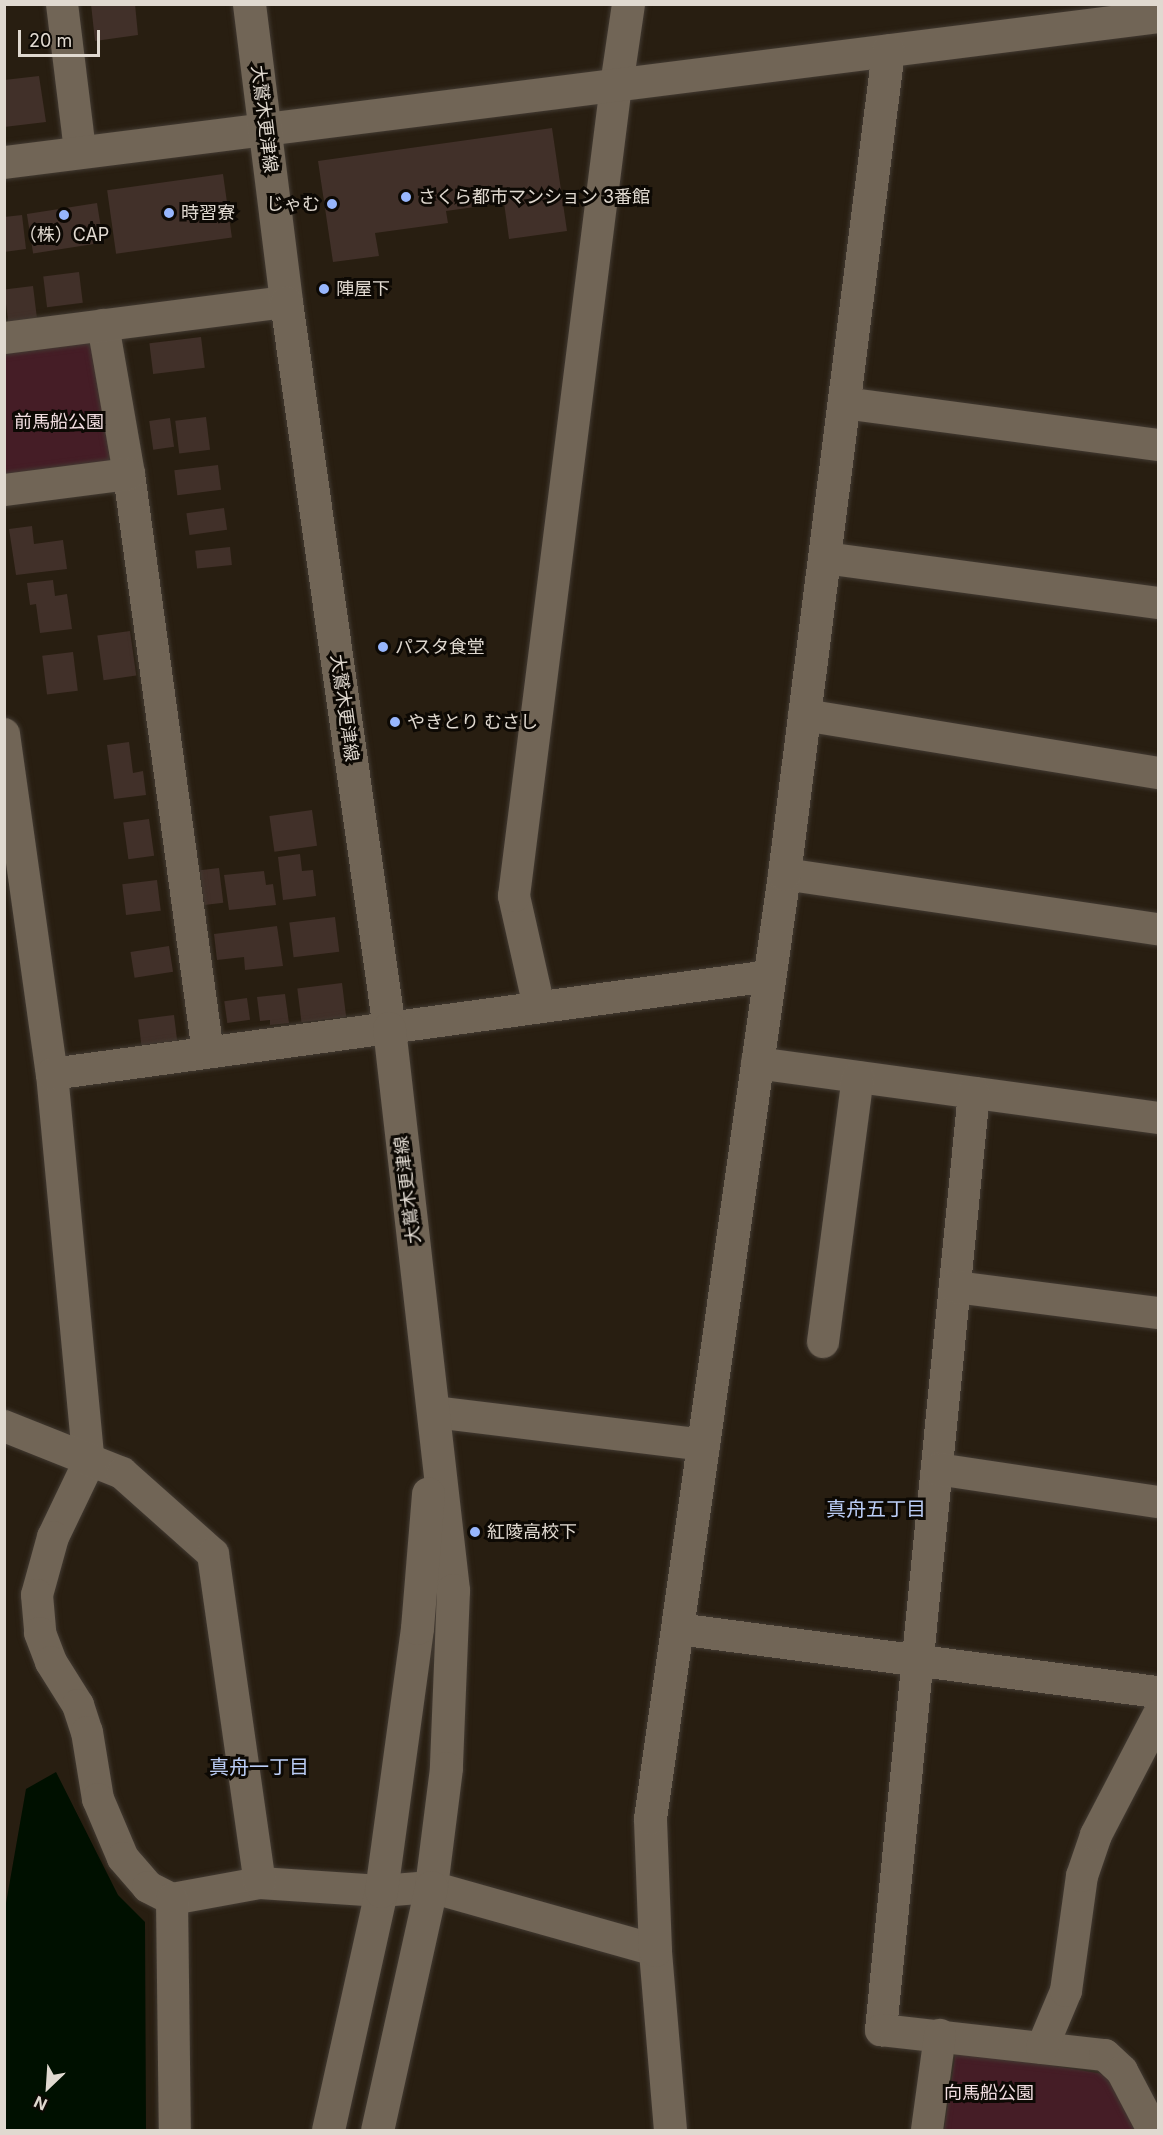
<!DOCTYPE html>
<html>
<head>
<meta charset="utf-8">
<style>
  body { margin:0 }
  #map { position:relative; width:1163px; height:2135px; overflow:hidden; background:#281e11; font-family:Inter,"Noto Sans JP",sans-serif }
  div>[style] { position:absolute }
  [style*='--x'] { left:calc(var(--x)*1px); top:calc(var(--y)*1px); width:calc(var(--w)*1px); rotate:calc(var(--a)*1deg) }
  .green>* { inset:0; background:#451d26 }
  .water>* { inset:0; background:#001000 }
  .building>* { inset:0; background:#413029; transform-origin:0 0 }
  .roads { filter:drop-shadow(0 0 2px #423a32) drop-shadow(0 0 2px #423a32) }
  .minor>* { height:32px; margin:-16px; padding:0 16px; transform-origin:16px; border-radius:16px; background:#716556 }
  .tertiary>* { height:33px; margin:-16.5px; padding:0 16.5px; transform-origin:16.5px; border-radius:16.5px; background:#716556 }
  .secondary>* { height:33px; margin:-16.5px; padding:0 16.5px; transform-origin:16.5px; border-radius:16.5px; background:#716556 }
  .dots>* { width:16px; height:16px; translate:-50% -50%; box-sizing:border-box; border:3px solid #0d0904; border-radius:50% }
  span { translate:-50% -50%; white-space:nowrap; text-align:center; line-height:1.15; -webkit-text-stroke:6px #0d0904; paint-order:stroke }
  .street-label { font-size:18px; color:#e0d9d0 }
  .poi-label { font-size:18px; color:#e0d9d0 }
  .left { translate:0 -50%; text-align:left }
  .right { translate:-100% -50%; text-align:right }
  .park-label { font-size:18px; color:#f2dee1 }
  .neighbourhood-label { font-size:20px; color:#baccf5 }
  .frame { position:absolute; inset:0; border:6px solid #e0d9d0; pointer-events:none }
  .north { position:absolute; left:18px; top:2057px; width:60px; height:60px; -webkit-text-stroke:4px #0d0904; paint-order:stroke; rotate:205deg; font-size:16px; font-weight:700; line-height:24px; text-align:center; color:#e0d9d0 }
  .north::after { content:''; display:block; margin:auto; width:21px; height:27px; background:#e0d9d0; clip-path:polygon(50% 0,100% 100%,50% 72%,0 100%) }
  .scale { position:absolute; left:18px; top:30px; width:82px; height:27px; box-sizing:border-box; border:3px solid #e0d9d0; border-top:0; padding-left:8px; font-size:18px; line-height:21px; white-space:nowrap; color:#e0d9d0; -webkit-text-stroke:4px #0d0904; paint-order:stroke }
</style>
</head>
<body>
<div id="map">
  <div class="green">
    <i style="clip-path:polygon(99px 333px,122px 469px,5px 484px,4px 345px)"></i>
    <i style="clip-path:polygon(956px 2050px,1110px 2075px,1137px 2130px,944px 2130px)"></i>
  </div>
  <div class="water">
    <i style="clip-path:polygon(56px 1772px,118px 1895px,145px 1922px,146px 2130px,5px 2130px,5px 1909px,26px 1789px)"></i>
  </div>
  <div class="building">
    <i style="clip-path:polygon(91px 4px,135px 4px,138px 35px,95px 41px)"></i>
    <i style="clip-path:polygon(39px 76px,46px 122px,4px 127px,4px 80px)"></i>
    <i style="clip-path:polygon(552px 128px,567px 231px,509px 239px,502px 188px,487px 190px,489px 205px,446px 211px,448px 223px,375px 233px,379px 256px,333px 262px,318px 161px)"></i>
    <i style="left:223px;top:174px;width:64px;height:117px;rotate:82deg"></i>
    <i style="left:97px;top:203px;width:40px;height:71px;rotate:81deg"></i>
    <i style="clip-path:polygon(22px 215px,26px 249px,4px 252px,4px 217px)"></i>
    <i style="left:79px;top:272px;width:31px;height:36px;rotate:83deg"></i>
    <i style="left:33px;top:286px;width:33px;height:29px;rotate:83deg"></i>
    <i style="left:201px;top:337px;width:31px;height:52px;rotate:83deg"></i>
    <i style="left:206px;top:417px;width:33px;height:31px;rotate:83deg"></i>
    <i style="left:170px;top:418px;width:29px;height:21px;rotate:82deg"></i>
    <i style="left:218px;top:465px;width:25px;height:44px;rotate:83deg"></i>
    <i style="left:224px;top:508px;width:22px;height:38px;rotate:82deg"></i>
    <i style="clip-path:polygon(32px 526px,34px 544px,63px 540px,67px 569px,16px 575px,9px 529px)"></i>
    <i style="left:230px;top:547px;width:18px;height:35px;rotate:84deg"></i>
    <i style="clip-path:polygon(53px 580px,55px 596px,67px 594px,72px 629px,40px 633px,36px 604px,30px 605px,27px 583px)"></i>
    <i style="left:130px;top:631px;width:45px;height:33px;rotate:82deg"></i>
    <i style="left:73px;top:652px;width:39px;height:31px;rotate:83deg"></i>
    <i style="clip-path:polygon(129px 742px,133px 773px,143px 771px,146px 795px,114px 799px,107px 745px)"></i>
    <i style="left:312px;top:810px;width:36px;height:43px;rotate:82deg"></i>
    <i style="left:149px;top:819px;width:37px;height:26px;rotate:82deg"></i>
    <i style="clip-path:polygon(300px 854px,302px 871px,313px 870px,316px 896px,283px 900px,278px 857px)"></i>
    <i style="left:219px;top:868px;width:35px;height:19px;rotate:83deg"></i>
    <i style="clip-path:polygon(264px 871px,266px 885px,273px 884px,276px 905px,229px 910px,224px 875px)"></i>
    <i style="left:157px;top:880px;width:31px;height:35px;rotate:83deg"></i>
    <i style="left:335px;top:917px;width:35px;height:46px;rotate:83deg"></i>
    <i style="clip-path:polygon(277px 926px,283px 966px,245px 970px,244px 957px,217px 960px,214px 934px)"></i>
    <i style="left:169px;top:946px;width:26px;height:39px;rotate:81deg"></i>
    <i style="left:342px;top:983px;width:34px;height:45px;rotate:83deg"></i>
    <i style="clip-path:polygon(285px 994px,289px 1023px,270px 1025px,270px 1020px,260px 1021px,257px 997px)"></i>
    <i style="left:247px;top:998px;width:22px;height:23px;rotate:82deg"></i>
    <i style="left:174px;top:1015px;width:26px;height:36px;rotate:83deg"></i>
  </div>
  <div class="roads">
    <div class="minor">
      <i style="--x:62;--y:4;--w:148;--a:83"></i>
      <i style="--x:103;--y:325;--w:151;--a:80.1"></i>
      <i style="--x:129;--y:474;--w:584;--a:82.23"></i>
      <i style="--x:4;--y:338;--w:284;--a:-7.3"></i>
      <i style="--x:844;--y:403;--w:317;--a:7.6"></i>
      <i style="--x:4;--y:490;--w:126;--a:-7.3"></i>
      <i style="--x:825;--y:558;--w:336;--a:7.7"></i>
      <i style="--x:804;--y:715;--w:359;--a:9.3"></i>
      <i style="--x:4;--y:734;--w:343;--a:82"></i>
      <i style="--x:52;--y:1074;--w:390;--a:84.6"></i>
      <i style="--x:89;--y:1462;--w:83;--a:115.6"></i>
      <i style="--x:53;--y:1537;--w:60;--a:105.4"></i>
      <i style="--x:37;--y:1595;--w:38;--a:85"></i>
      <i style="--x:40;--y:1633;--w:31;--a:69"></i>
      <i style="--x:51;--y:1662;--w:51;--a:57.9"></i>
      <i style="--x:78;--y:1705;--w:28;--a:72"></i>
      <i style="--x:87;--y:1732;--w:68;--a:80.7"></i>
      <i style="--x:98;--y:1799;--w:64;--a:67"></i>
      <i style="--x:123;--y:1858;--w:38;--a:49"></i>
      <i style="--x:148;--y:1887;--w:27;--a:27"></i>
      <i style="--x:172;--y:1899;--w:89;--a:-10.3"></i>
      <i style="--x:260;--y:1883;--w:121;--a:3.8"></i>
      <i style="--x:381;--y:1891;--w:50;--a:-4.6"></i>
      <i style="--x:431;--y:1887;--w:233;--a:15.7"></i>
      <i style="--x:784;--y:874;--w:378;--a:8.4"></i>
      <i style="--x:539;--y:1007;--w:114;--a:-102.7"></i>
      <i style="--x:514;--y:896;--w:817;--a:-82.83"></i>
      <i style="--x:757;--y:1063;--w:405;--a:7.8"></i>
      <i style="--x:52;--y:1074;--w:724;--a:-7.78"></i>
      <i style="--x:974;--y:1093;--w:942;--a:95.67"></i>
      <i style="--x:881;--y:2030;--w:225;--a:6.4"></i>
      <i style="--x:1105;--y:2055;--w:23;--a:43"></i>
      <i style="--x:1122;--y:2071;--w:67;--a:62.3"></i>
      <i style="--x:955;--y:1287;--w:205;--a:7.3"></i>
      <i style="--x:823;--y:1342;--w:267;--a:-82.5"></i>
      <i style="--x:435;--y:1412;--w:271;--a:7"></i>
      <i style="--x:4;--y:1426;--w:127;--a:21.7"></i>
      <i style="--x:122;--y:1473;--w:122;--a:41.7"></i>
      <i style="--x:213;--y:1554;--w:332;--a:81.9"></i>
      <i style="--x:937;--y:1469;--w:223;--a:8.5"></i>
      <i style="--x:678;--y:1629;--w:484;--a:7.5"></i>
      <i style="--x:172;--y:1899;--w:231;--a:89.3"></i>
      <i style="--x:1042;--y:2048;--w:62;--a:-67.2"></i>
      <i style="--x:1066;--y:1991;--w:116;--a:-82.1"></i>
      <i style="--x:1082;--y:1876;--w:43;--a:-71.1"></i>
      <i style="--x:1096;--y:1835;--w:134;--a:-62.5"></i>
      <i style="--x:927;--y:2130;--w:96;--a:-82.2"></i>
    </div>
    <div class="tertiary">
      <i style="--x:616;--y:85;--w:82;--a:-81.6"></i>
      <i style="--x:4;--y:162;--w:1163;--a:-7.21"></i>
      <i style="--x:670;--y:2130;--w:181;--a:-94.8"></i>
      <i style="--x:655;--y:1950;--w:132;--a:-92.2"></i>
      <i style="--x:650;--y:1818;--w:953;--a:-81.92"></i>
      <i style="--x:784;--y:874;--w:830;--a:-82.8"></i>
    </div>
    <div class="secondary">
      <i style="--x:249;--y:4;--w:300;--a:82.9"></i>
      <i style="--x:286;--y:302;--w:733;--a:81.93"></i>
      <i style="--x:389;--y:1028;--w:566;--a:83.5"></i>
      <i style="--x:453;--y:1590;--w:178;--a:92.3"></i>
      <i style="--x:446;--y:1768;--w:120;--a:97.2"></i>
      <i style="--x:431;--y:1887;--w:249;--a:102.5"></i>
      <i style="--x:328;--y:2130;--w:245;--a:-77.5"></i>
      <i style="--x:381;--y:1891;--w:265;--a:-82.2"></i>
      <i style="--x:417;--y:1628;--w:135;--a:-85.3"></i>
    </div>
  </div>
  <div class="dots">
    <i style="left:406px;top:197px;background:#97b6fd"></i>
    <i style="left:332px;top:204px;background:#97b6fd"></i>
    <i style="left:169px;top:213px;background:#97b6fd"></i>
    <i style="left:64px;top:215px;background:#97b6fd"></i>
    <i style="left:324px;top:289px;background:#97b6fd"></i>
    <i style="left:383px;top:647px;background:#97b6fd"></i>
    <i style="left:395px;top:722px;background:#97b6fd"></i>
    <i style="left:475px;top:1532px;background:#97b6fd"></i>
  </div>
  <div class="street-label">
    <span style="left:264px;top:119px;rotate:83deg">大鷲木更津線</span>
    <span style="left:344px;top:708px;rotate:82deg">大鷲木更津線</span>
    <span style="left:408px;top:1190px;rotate:-97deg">大鷲木更津線</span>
  </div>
  <div class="poi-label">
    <span class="left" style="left:418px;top:197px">さくら都市マンション 3番館</span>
    <span class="right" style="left:320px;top:204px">じゃむ</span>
    <span class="left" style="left:181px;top:213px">時習寮</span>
    <span style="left:64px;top:235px">（株）CAP</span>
    <span class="left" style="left:336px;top:289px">陣屋下</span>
    <span class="left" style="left:395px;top:647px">パスタ食堂</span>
    <span class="left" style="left:407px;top:722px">やきとり むさし</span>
    <span class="left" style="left:487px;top:1532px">紅陵高校下</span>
  </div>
  <div class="park-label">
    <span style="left:59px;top:422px">前馬船公園</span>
    <span style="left:989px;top:2093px">向馬船公園</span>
  </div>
  <div class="neighbourhood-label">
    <span style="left:876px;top:1509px">真舟五丁目</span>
    <span style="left:259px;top:1767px">真舟一丁目</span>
  </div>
  <div class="frame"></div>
  <div class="north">N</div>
  <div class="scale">20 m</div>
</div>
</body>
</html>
